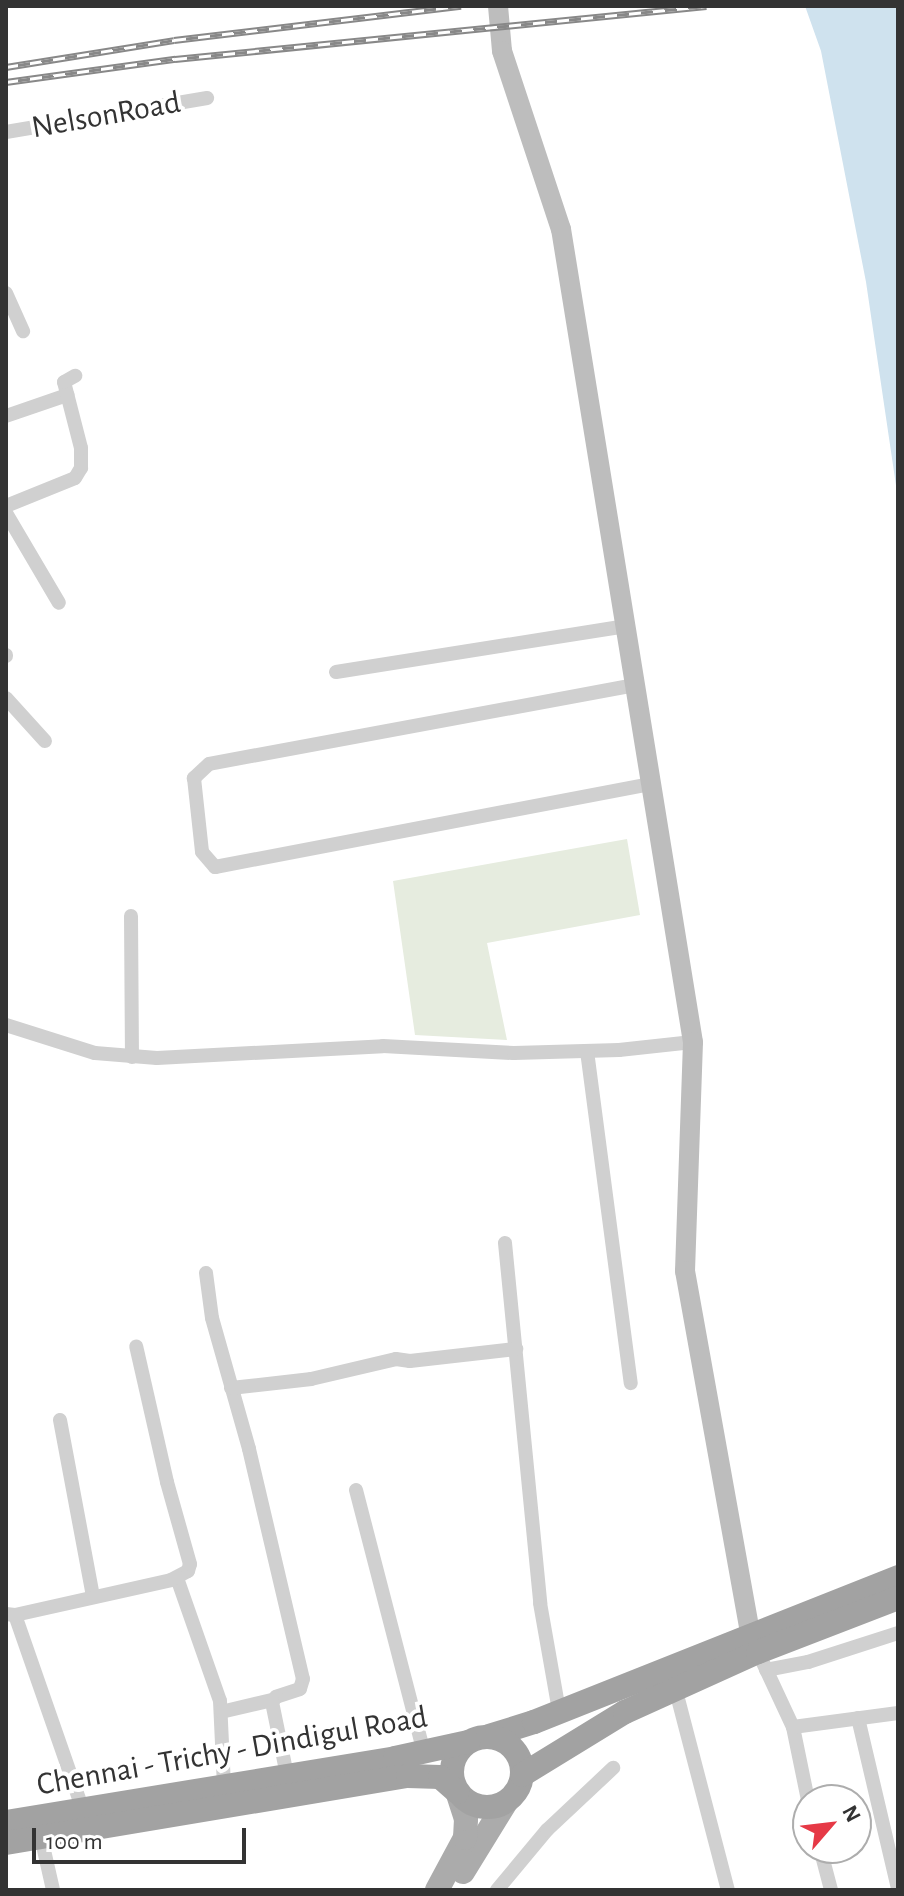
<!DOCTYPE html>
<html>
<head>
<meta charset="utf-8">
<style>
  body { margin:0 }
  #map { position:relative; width:904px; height:1896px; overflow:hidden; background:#fff; font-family:"Alegreya Sans",sans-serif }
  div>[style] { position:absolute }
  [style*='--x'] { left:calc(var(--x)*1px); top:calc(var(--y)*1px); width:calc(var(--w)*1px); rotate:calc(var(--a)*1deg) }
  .green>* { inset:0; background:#e6ecdf }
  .water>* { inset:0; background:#cfe2ee }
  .minor>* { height:14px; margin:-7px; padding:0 7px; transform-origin:7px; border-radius:7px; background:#d0d0d0 }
  .secondary>* { height:20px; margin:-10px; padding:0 10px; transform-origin:10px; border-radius:10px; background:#bdbdbd }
  .primary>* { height:24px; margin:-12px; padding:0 12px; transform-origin:12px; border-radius:12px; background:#ababab }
  .trunk>* { height:24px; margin:-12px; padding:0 12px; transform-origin:12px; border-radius:12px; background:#a2a2a2 }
  .trunk>.ring { margin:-12px; padding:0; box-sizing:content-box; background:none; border:24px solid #a2a2a2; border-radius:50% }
  .rail>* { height:7px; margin-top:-3.5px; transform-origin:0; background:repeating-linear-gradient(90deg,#fff 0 12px,#888 0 24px); box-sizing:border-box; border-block:2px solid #888 }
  span { translate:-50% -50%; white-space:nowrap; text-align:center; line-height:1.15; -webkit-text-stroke:8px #fff; paint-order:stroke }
  .street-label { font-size:32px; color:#333 }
  .frame { position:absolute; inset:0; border:8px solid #333; pointer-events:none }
  .north { position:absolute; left:792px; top:1784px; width:80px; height:80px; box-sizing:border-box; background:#fff; border:2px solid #adadad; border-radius:50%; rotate:62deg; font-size:22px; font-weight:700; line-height:32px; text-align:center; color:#333 }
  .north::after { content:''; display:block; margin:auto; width:28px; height:36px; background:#e63946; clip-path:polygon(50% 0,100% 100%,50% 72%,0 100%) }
  .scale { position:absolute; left:32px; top:1828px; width:214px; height:36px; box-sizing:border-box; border:4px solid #333; border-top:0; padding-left:10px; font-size:24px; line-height:28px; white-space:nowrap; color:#333; -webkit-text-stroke:6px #fff; paint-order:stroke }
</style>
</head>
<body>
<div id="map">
  <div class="green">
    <i style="clip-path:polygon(627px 839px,640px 915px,487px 943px,507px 1040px,415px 1035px,393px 881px)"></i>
  </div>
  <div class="water">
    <i style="clip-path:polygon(805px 6px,898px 6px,898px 499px,866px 282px,821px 51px)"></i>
  </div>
  <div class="minor">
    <i style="--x:6;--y:132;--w:204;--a:-9.6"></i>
    <i style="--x:6;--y:293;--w:42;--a:65.9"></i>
    <i style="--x:6;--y:416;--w:65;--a:-19"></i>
    <i style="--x:6;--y:506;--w:74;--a:-22.1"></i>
    <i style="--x:75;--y:478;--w:12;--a:-59"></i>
    <i style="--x:81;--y:468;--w:20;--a:-90"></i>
    <i style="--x:81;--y:448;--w:68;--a:-104.4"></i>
    <i style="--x:64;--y:382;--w:13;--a:-29"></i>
    <i style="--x:6;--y:513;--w:104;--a:59.5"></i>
    <i style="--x:6;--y:655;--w:1;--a:90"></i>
    <i style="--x:336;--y:672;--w:294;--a:-9"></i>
    <i style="--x:635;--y:685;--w:433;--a:169.5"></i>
    <i style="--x:209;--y:764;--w:21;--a:137"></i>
    <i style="--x:194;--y:778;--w:74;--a:83.8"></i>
    <i style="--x:202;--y:852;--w:20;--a:49"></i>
    <i style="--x:215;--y:867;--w:444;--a:-10.8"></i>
    <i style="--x:6;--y:698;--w:58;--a:47.8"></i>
    <i style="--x:131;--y:916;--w:141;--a:89.6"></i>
    <i style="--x:6;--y:1025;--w:93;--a:17.5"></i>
    <i style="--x:95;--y:1053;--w:62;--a:4.6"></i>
    <i style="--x:157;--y:1058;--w:226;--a:-3"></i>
    <i style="--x:383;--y:1046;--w:131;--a:3.1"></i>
    <i style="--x:514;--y:1053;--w:105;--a:-1.6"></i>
    <i style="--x:619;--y:1050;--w:74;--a:-6.2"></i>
    <i style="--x:587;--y:1051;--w:335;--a:82.5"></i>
    <i style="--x:505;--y:1243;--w:362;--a:84.4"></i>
    <i style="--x:540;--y:1603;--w:110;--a:80"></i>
    <i style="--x:206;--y:1273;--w:45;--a:82.4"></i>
    <i style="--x:212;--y:1318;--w:136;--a:74.2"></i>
    <i style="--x:249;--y:1449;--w:236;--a:76.8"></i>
    <i style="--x:303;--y:1679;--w:10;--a:107"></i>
    <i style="--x:300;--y:1689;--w:25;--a:162"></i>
    <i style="--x:276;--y:1697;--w:6;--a:129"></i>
    <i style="--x:272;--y:1702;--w:75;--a:78.4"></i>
    <i style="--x:231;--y:1388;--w:81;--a:-6.4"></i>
    <i style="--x:311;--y:1379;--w:87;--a:-13.2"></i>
    <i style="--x:396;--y:1359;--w:14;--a:8"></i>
    <i style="--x:410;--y:1361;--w:107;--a:-6.5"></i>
    <i style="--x:60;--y:1420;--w:180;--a:79.4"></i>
    <i style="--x:356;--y:1490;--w:271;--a:75.5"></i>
    <i style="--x:177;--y:1578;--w:130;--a:70.7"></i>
    <i style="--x:220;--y:1701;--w:85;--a:87.3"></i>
    <i style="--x:6;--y:1614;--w:9;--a:6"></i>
    <i style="--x:15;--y:1615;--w:210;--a:70.8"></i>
    <i style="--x:15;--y:1615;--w:160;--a:-12.6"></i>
    <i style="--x:171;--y:1580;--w:19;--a:-28"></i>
    <i style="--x:188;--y:1571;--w:7;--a:-74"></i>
    <i style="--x:190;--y:1564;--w:85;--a:-105.7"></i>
    <i style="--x:167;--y:1482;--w:139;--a:-102.8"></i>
    <i style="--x:758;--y:1652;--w:83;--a:65"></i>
    <i style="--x:793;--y:1727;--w:75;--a:78.4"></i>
    <i style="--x:766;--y:1670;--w:43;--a:-10.8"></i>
    <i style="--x:808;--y:1662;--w:95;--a:-17.9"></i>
    <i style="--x:676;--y:1691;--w:206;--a:75.4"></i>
    <i style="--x:221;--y:1712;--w:52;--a:-13.2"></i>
    <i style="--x:858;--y:1718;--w:175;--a:76.8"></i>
    <i style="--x:793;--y:1727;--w:106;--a:-7.6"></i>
    <i style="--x:41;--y:1837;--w:54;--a:77.2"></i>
    <i style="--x:820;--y:1848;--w:43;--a:75.3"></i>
    <i style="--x:497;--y:1890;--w:78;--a:-50.2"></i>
    <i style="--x:547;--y:1830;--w:91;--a:-43.2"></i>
  </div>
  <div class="secondary">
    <i style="--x:498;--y:6;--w:45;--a:84.9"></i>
    <i style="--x:502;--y:51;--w:188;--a:71.7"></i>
    <i style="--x:561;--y:229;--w:824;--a:80.78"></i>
    <i style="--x:693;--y:1042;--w:229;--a:92"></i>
    <i style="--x:685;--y:1271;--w:369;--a:79.8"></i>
    <i style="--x:750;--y:1634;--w:13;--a:63"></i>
  </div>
  <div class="primary">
    <i style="--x:463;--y:1872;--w:82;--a:-58.4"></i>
    <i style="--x:437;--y:1890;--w:59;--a:-61.7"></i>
    <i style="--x:465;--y:1838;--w:19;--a:-87"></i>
    <i style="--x:466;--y:1819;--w:28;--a:-108"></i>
  </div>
  <div class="trunk">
    <i style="--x:489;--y:1736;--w:47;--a:-17.3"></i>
    <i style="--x:534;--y:1722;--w:392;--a:-21.7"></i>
    <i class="ring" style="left:452px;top:1737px;width:46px;height:46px"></i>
    <i style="--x:522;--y:1775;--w:121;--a:-31.5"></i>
    <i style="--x:625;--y:1712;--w:146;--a:-24.3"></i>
    <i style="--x:758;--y:1652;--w:150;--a:-21.1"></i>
    <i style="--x:6;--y:1822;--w:394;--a:-9.3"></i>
    <i style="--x:395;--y:1758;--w:75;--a:-12.4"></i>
    <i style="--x:6;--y:1843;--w:408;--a:-9.5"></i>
    <i style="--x:408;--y:1776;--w:32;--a:2"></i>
    <i style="--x:440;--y:1777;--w:23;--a:41"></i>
  </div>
  <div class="rail">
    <i style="--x:6;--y:67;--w:170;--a:-9.1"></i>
    <i style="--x:174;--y:40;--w:289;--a:-6.8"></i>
    <i style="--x:6;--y:82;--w:171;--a:-7.8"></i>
    <i style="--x:175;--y:59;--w:534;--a:-5.7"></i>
  </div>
  <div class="street-label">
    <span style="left:106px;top:115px;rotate:-10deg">NelsonRoad</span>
    <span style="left:232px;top:1751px;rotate:-10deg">Chennai - Trichy - Dindigul Road</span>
  </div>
  <div class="frame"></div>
  <div class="north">N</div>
  <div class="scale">100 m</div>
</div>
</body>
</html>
